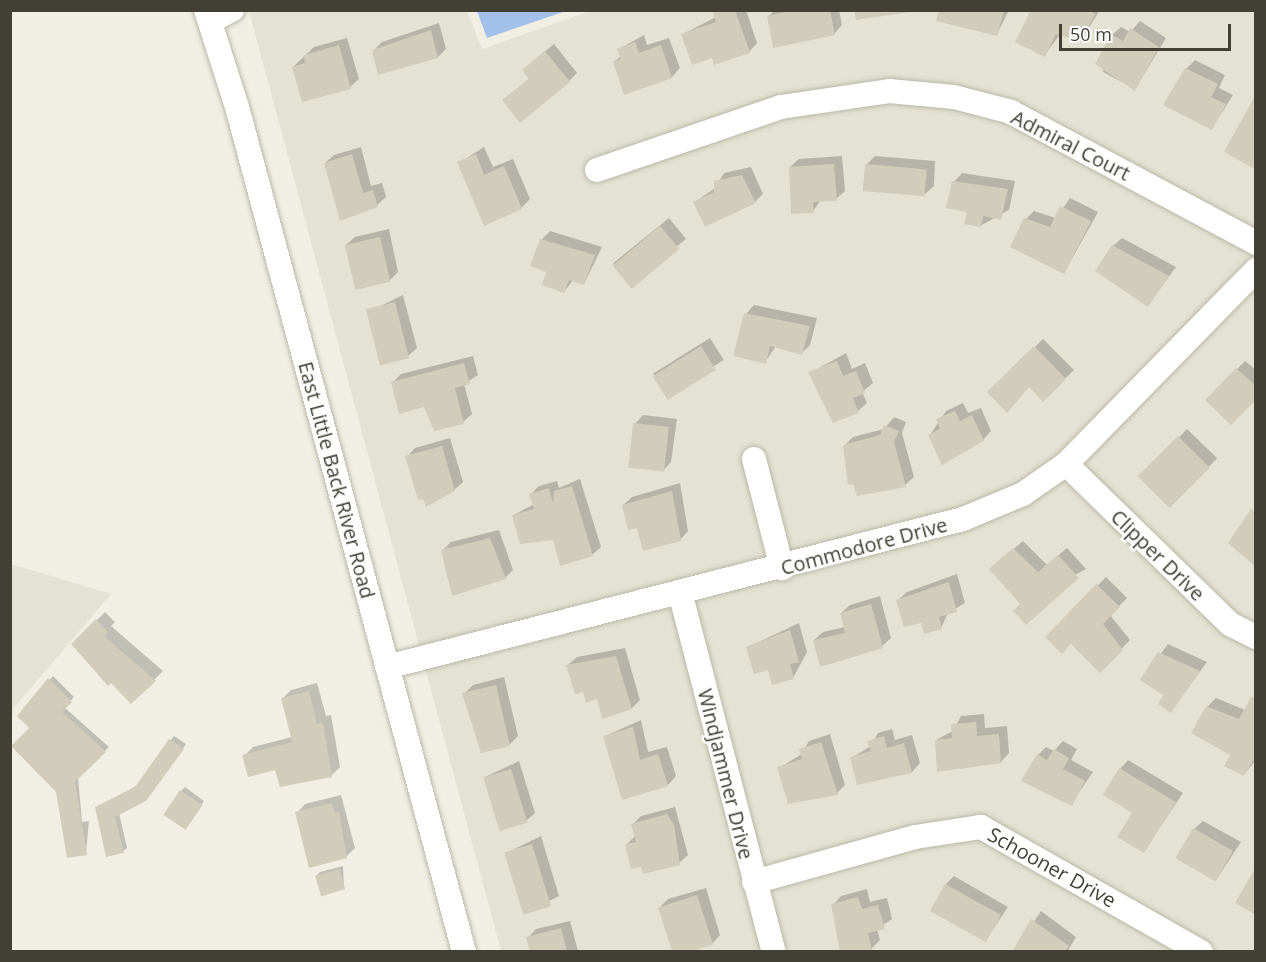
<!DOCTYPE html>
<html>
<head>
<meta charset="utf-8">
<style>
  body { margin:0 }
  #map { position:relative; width:1266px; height:962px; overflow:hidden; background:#f1efe4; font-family:"Open Sans",sans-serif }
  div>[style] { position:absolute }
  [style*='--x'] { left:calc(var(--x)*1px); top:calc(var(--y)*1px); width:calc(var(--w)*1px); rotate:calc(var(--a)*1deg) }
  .residential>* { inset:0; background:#e4e2d2 }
  .water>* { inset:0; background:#a3c0ea }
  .shadow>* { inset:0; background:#0003; transform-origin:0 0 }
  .building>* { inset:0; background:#d1cdba; transform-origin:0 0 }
  .roads { filter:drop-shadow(0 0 2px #bbb8a7) drop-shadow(0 0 2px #bbb8a7) }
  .minor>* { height:24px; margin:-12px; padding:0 12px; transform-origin:12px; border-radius:12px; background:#fff }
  span { translate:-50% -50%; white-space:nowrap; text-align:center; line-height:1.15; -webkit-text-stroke:5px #fff; paint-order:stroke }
  .street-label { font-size:20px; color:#423f34 }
  .frame { position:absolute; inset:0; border:12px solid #423f34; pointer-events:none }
  .scale { position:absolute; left:1059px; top:24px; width:172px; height:27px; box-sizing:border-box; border:3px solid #423f34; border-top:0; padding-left:8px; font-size:18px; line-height:21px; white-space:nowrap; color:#423f34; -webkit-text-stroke:4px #fff; paint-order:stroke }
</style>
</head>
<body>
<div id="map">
  <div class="residential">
    <i style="clip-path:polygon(593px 10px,1255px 11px,1255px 951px,501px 951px,249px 11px,467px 11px,482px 49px)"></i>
    <i style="clip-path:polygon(11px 564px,111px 594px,14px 708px,11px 727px)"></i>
  </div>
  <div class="water">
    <i style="clip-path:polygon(477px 11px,477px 10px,566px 11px,487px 38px)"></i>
  </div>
  <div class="shadow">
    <i style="clip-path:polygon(716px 10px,746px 10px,757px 43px,749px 52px,713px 56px,683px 34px,716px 17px)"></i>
    <i style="clip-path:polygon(775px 10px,839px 10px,842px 25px,834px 34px,768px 17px)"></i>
    <i style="clip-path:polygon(940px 10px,1009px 10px,997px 34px)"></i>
    <i style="clip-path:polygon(1033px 10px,1100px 10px,1081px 40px,1060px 34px,1045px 55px)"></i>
    <i style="clip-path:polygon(1140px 21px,1166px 38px,1135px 89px,1103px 72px,1112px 35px,1121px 27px,1130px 32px)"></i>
    <i style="clip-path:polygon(439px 23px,446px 49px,438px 57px,374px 50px,382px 42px)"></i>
    <i style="clip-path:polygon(644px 35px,647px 45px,669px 38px,680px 68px,672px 77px,625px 93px,614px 62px,621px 56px,619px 49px)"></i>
    <i style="clip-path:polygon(347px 38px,359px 79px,350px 87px,293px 67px,314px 47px)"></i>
    <i style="clip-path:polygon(554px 44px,577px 73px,569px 81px,513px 92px,530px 78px,532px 62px)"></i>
    <i style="clip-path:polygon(1195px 60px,1225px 75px,1219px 88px,1233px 95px,1212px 128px,1186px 69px)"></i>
    <i style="clip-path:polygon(361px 147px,371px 186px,382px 183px,386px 197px,377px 205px,325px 163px,334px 155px)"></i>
    <i style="clip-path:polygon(484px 147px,493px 167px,513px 159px,530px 199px,521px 208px,459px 163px)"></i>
    <i style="clip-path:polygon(842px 156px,845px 191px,836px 199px,821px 200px,813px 211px,790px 167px,799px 159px)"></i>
    <i style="clip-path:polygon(875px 156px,935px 161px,934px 186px,925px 194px,866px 165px)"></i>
    <i style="clip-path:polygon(751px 167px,763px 194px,755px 202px,695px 202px,715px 188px,724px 173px)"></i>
    <i style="clip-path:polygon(962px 173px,1015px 181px,1009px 210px,980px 226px,954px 182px)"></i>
    <i style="clip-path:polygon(1070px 198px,1098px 212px,1064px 273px,1026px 219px,1034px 211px,1056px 218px)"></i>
    <i style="left:669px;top:218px;width:27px;height:72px;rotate:51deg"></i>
    <i style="clip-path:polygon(389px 229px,398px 272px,390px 280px,346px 245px,355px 237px)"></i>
    <i style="clip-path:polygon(550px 231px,602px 247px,584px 284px,573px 280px,564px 292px,548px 271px,541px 240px)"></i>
    <i style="clip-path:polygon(1122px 238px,1176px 267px,1148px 305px,1113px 246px)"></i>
    <i style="clip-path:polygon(403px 295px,417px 348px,408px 356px,368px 312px)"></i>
    <i style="clip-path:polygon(754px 305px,817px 318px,810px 345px,802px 353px,776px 346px,765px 362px,746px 314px)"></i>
    <i style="left:710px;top:338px;width:26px;height:67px;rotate:58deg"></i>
    <i style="clip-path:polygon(1043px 339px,1074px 370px,1043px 400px,1029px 386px,989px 392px)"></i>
    <i style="clip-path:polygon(846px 353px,852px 369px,865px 363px,873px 383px,862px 392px,867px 403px,858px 411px,810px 373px)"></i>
    <i style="clip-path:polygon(473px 356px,478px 375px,464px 384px,472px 414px,463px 422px,393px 382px,401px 374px)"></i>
    <i style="clip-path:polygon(1245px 361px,1256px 370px,1256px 398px,1207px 400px)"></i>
    <i style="clip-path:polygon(963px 403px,968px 413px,981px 408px,991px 431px,983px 440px,930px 435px,946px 411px)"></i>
    <i style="clip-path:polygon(643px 415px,677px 419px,671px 462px,663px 471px,635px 424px)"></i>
    <i style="clip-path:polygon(894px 417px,906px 422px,902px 433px,914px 477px,905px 485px,844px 446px,853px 437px,884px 429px)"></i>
    <i style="left:1187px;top:429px;width:42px;height:66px;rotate:44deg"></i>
    <i style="clip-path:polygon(450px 438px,463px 482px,454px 490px,407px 457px,415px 448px)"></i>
    <i style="clip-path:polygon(580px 479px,601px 547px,592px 555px,514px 515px,534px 504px,531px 494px,539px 486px,557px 481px,559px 488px)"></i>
    <i style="clip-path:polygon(680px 483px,688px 531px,680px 540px,638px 526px,623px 505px,632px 497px)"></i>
    <i style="clip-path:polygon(499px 530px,513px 570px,505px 578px,442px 551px,451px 542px)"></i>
    <i style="clip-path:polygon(1023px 541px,1047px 565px,1067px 548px,1086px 569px,1022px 604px,1000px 561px)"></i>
    <i style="clip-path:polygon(957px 574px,965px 603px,948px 613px,941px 628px,922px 621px,898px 600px,907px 592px)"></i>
    <i style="clip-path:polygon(1106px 577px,1127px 598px,1110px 615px,1130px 640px,1100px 671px,1072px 642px,1047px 637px)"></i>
    <i style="clip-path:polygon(880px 596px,891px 638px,882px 646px,814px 640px,823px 632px,845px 627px,841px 613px,850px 605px)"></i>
    <i style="clip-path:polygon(105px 612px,115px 622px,111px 626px,163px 671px,132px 702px,73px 644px)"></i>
    <i style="clip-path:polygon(799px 623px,807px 652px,793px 678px,769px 668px,748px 647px)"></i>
    <i style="clip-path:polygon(1168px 644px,1207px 662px,1171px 711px,1165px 695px,1142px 679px)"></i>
    <i style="clip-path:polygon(625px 648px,640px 700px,632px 708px,584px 690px,568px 665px,577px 657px)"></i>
    <i style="clip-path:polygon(53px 676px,74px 697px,64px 707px,109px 747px,78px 777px,82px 822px,89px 821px,86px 853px,31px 728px,19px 716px)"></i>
    <i style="clip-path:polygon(504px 677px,518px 736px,510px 744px,482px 751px,464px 694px,473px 685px)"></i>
    <i style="clip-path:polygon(317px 683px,326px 716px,331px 715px,340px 767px,331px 776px,277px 769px,244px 756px,253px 747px,292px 737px,282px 699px,291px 690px)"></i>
    <i style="clip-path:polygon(1256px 694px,1256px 760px,1244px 775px,1207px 707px,1216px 698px,1245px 710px)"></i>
    <i style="clip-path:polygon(984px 714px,985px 728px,1007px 726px,1009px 753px,1001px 762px,936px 740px,953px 731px,961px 716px)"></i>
    <i style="clip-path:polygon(641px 720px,648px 752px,667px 747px,676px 776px,668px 785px,605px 736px)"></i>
    <i style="clip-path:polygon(892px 729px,895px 740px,912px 735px,920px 763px,912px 772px,851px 758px,871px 746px,878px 733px)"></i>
    <i style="clip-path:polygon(830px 734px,845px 785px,837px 793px,779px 768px,802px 754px,809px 741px)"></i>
    <i style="clip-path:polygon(174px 736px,186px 744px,150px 795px,119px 813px,127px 848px,123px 851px,96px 808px,138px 785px)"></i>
    <i style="clip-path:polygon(1063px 741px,1077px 749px,1071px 760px,1093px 772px,1071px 804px,1038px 755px,1046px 747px,1054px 751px)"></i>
    <i style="clip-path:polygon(1128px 760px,1183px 793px,1144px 851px,1120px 769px)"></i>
    <i style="clip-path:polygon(519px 761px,535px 813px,526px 821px,485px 777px)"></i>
    <i style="clip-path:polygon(185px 787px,204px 801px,188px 824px,181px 791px)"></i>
    <i style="clip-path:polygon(341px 795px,355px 848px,346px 857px,297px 813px,305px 804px)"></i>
    <i style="clip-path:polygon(675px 807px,688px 855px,679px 863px,642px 865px,626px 845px,635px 836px,633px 824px,641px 816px)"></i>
    <i style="clip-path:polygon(1203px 821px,1241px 842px,1216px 880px,1194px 829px)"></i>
    <i style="clip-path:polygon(541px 836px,559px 896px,525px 913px,506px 853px)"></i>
    <i style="clip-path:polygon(343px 866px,344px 888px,316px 876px,320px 872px)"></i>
    <i style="clip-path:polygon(954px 876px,1008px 907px,985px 941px,946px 884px)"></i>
    <i style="clip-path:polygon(706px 888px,720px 935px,712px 944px,673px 952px,660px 907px,668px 899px)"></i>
    <i style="clip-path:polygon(867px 889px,870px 902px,887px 898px,892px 919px,877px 929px,880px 940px,871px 949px,842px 952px,833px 905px,841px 896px)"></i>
    <i style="clip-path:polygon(1041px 911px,1076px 937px,1067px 952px,1013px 952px)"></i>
    <i style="clip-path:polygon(570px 921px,578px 951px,590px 952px,531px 952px,528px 938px,536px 929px)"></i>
  </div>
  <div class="building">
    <i style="clip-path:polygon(735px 10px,750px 53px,714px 65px,712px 58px,692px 65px,681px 34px,716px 22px,713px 12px)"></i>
    <i style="clip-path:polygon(795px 10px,830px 10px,835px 35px,773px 48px,767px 16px)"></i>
    <i style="clip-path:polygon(854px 10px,910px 10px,910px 12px,856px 20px)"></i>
    <i style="clip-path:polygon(939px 10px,1004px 10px,997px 36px,936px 21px)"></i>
    <i style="clip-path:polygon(1031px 10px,1089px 10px,1095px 14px,1081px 42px,1056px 34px,1045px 57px,1015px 42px)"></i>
    <i style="clip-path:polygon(1130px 28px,1159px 47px,1135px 91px,1095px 64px,1111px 34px,1123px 41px)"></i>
    <i style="clip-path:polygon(431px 30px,438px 58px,378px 75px,372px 50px)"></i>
    <i style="clip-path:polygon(635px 42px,639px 53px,661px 45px,672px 78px,624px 95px,613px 62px,621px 59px,617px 49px)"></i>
    <i style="clip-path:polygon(339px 45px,351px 89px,302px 102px,292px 67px,305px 63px,304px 55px)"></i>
    <i style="clip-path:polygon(545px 51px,570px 82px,520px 123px,502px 100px,529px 79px,522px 70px)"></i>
    <i style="clip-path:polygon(1185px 68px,1218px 84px,1211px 97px,1226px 104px,1212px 130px,1163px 105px)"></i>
    <i style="clip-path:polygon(1256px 94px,1256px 163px,1253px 168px,1224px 152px)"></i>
    <i style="clip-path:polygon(352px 154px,363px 193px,373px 190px,378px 207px,340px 221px,324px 163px)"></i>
    <i style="clip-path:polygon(476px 154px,484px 175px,504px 166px,522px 209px,484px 226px,457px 162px)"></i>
    <i style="clip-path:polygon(834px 164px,837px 201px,813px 202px,814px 213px,791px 214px,789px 167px)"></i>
    <i style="left:865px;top:164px;width:62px;height:27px;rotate:5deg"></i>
    <i style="clip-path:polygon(742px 175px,756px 203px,705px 227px,693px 202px,714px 192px,714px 181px)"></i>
    <i style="clip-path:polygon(952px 181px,1008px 189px,1001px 220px,983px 216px,981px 227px,964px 224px,967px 212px,946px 208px)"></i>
    <i style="clip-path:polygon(1060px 206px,1091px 221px,1064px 274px,1010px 247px,1024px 218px,1050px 227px)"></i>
    <i style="left:660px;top:226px;width:30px;height:62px;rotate:50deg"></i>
    <i style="left:380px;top:237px;width:46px;height:36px;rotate:77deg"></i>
    <i style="clip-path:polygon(540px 239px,595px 255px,584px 285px,569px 280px,564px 293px,542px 285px,546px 272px,530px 266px)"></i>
    <i style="clip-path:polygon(1112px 245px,1169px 276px,1148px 307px,1095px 271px)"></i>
    <i style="left:395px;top:302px;width:58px;height:30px;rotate:76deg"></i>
    <i style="clip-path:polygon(744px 313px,810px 326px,802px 355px,770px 346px,766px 364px,733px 356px)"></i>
    <i style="left:701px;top:346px;width:28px;height:57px;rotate:58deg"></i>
    <i style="clip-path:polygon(1034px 346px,1066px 379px,1043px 402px,1029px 387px,1007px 413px,987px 392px)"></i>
    <i style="clip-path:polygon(837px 361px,843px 376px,856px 371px,865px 393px,853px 398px,859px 413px,833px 423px,808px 372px)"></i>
    <i style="clip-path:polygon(464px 363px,470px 384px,455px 388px,464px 424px,434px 431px,424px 407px,399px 414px,391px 382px)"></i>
    <i style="clip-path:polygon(1236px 368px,1256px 386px,1256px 400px,1231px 425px,1205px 400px)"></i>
    <i style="clip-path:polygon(955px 411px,960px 421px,972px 415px,984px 441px,942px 465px,928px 435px,940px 429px,936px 419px)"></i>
    <i style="left:633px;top:423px;width:36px;height:45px;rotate:6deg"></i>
    <i style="clip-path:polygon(884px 425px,899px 431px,894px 442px,906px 487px,857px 496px,853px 484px,848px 485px,843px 445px,880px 435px)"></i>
    <i style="left:1178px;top:436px;width:45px;height:57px;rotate:45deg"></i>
    <i style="clip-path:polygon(442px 446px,455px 491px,426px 507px,423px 499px,418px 500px,405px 456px)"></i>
    <i style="clip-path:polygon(572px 486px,593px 556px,560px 566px,553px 540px,520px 544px,512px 515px,534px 509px,529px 494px,549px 488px,553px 503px,554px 491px)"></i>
    <i style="clip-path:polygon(672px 491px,681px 541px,643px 551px,637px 528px,628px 530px,622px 505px)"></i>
    <i style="clip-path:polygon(1251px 509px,1256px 512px,1256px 567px,1228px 543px)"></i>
    <i style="clip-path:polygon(490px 538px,506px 579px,452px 596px,441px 550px)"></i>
    <i style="clip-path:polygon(1013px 548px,1038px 572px,1058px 555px,1079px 578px,1026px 625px,1013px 611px,1020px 604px,989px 569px)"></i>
    <i style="clip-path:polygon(949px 582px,957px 612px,939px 617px,942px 629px,924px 634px,921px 623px,904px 627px,896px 600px)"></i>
    <i style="clip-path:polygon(1096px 584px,1120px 607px,1103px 624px,1123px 650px,1100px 673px,1071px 644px,1062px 654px,1045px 637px)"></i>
    <i style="clip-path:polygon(871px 604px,883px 648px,820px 667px,813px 640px,845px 633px,840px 613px)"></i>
    <i style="clip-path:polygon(96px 619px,108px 632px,104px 636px,156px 681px,131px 704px,111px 683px,108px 686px,71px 644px)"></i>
    <i style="clip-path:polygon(790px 630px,799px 662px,790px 664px,794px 679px,772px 685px,768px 670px,754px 674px,746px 647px)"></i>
    <i style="clip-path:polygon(1158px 652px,1200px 671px,1171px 713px,1158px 704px,1163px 695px,1140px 680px)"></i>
    <i style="clip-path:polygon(616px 656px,632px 709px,602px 719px,597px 699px,586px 703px,583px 692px,575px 694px,566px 665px)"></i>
    <i style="clip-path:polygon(48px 678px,72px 702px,62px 712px,106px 752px,75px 782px,87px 855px,67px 858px,56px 792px,11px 746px,29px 728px,17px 716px)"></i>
    <i style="clip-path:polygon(496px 685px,510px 746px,481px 753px,462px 693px)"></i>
    <i style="clip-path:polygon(309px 691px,317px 724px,323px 722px,332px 777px,280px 787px,275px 770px,248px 777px,242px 755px,292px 742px,281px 698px)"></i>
    <i style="clip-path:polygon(1251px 697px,1256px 699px,1256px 756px,1244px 776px,1224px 766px,1230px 755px,1191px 733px,1206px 706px,1239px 719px)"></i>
    <i style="clip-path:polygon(976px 722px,977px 736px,999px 734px,1001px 763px,937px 772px,935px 740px,952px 738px,951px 724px)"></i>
    <i style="clip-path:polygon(633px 727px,640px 760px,658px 754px,668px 786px,622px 800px,603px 736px)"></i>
    <i style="clip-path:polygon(884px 736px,887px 748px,904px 743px,912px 773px,857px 785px,850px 757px,871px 751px,867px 741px)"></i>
    <i style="clip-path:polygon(169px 739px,184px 749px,146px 801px,115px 817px,124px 853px,106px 857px,95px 807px,135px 787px)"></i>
    <i style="clip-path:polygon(821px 742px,838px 795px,788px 804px,777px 767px,802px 759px,799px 749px)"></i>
    <i style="clip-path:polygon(1054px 749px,1069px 758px,1063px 769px,1085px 781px,1072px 806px,1021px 781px,1037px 754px,1047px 760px)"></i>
    <i style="clip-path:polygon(1119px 768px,1176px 802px,1144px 853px,1117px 837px,1132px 813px,1103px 795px)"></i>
    <i style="left:511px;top:769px;width:56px;height:29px;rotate:73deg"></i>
    <i style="left:180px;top:790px;width:27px;height:30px;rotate:34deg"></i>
    <i style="clip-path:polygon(332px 803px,335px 813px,339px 812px,347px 858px,309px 868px,295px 812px)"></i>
    <i style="clip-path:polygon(667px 814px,674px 825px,680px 865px,643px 874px,641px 867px,631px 869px,625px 844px,636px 842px,631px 824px)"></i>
    <i style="left:1193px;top:828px;width:46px;height:35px;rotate:30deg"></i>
    <i style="left:532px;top:844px;width:65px;height:29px;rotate:73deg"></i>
    <i style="clip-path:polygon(1256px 867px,1256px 915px,1235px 903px)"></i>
    <i style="left:339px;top:869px;width:21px;height:25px;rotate:73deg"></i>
    <i style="left:945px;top:884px;width:64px;height:31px;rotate:29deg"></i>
    <i style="left:697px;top:895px;width:52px;height:41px;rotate:72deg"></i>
    <i style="clip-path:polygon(858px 897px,862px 909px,878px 905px,885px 929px,868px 933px,872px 950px,840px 952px,831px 904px)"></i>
    <i style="clip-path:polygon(1031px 919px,1069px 946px,1065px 952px,1012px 952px)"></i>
    <i style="clip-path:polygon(561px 928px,567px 952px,530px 952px,526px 937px)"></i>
  </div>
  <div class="roads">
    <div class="minor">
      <i style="--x:206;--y:10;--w:102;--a:72.3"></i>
      <i style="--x:237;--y:107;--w:875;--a:74.96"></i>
      <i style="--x:211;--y:21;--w:24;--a:-28"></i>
      <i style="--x:597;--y:170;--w:194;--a:-18.9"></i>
      <i style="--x:781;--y:107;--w:109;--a:-8.4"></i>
      <i style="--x:889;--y:91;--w:65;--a:5.3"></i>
      <i style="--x:954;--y:97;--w:59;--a:14.7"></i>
      <i style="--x:1011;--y:112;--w:278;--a:28.1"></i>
      <i style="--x:754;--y:459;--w:113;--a:75.6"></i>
      <i style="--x:1066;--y:464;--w:229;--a:44.3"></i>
      <i style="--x:1230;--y:624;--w:29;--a:27"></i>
      <i style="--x:681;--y:596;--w:368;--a:75.4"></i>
      <i style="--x:387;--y:667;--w:595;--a:-14.41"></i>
      <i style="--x:963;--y:519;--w:65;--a:-22.6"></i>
      <i style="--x:1023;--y:494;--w:52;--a:-34.9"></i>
      <i style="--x:1066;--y:464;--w:272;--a:-45.6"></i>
      <i style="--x:754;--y:882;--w:167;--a:-15.6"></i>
      <i style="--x:915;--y:837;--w:67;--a:-8.6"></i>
      <i style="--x:981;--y:827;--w:253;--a:29.6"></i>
    </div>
  </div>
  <div class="street-label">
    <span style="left:1071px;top:145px;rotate:27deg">Admiral Court</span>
    <span style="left:337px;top:480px;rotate:75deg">East Little Back River Road</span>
    <span style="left:864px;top:546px;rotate:-15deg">Commodore Drive</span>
    <span style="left:1158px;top:555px;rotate:44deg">Clipper Drive</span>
    <span style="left:726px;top:774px;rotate:76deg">Windjammer Drive</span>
    <span style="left:1052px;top:867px;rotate:29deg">Schooner Drive</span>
  </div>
  <div class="frame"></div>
  <div class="scale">50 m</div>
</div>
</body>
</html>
